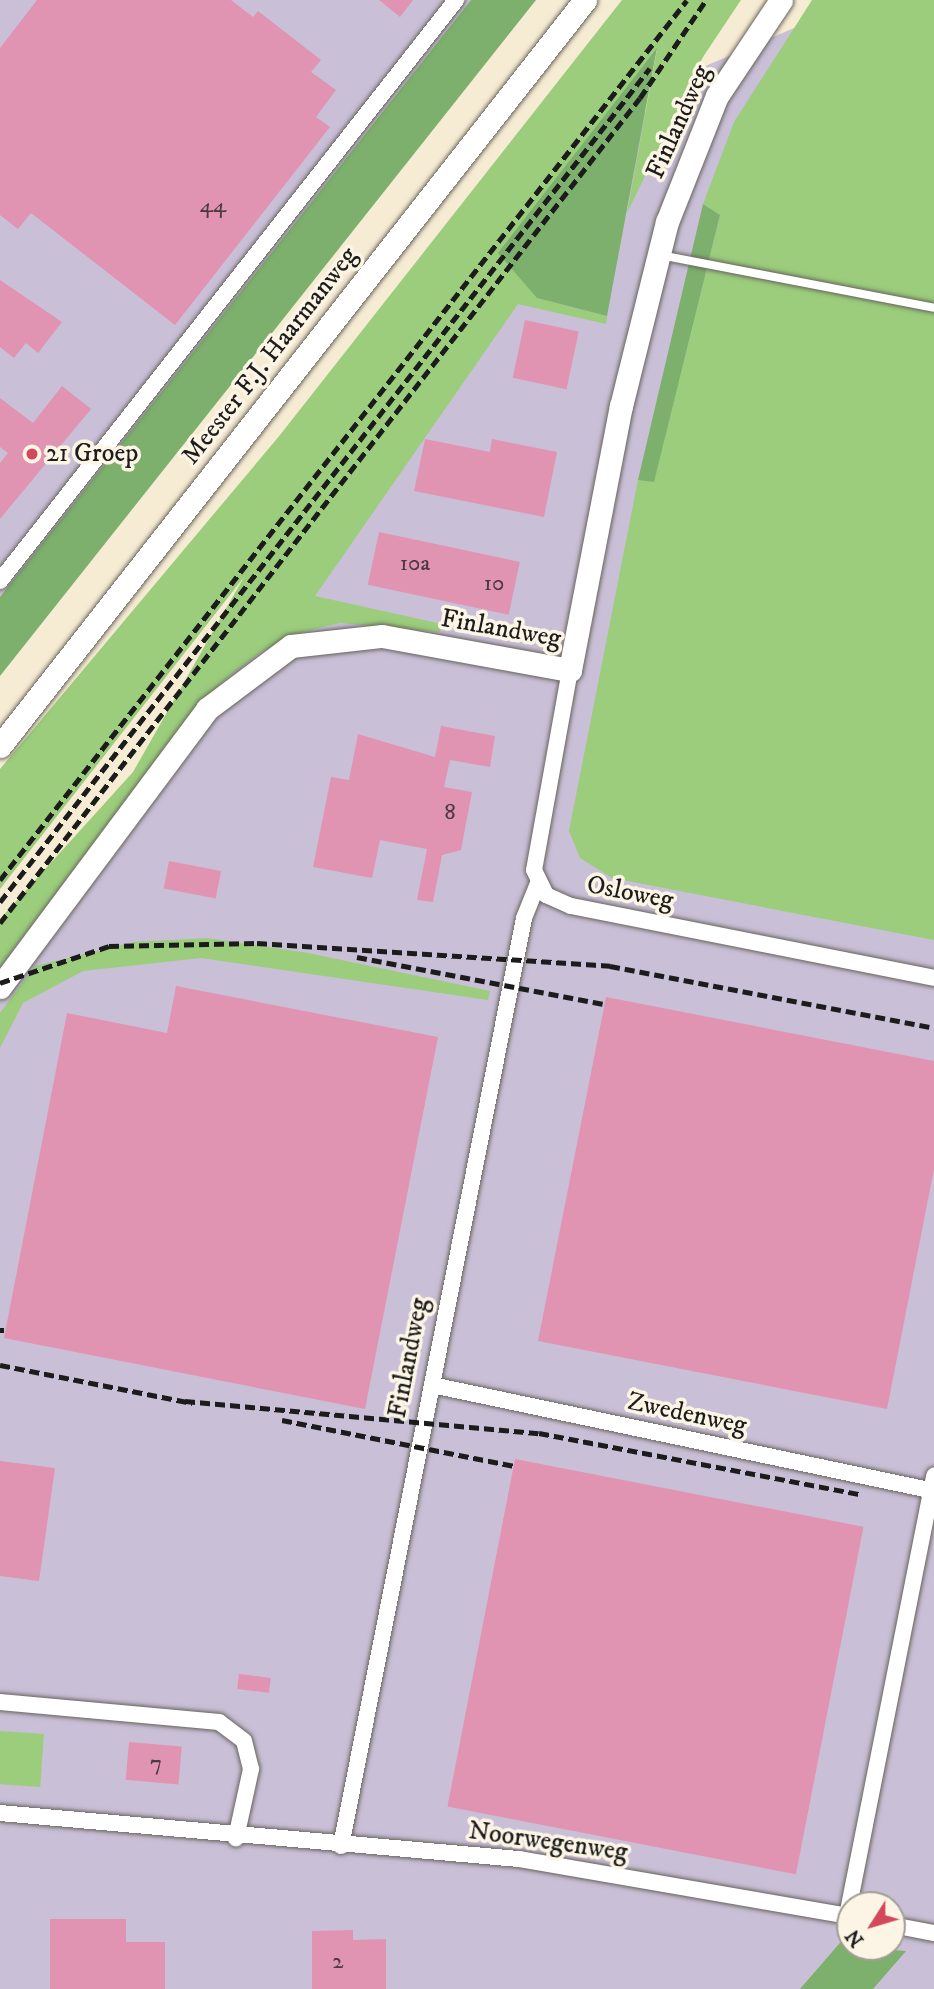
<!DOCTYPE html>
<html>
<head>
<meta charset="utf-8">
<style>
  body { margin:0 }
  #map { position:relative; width:934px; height:1989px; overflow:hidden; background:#f6ebd3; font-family:"IM FELL DW Pica",serif }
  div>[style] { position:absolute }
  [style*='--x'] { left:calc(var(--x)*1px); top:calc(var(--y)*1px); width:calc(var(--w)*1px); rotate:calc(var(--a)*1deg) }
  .industrial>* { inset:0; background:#c9bfd7 }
  .green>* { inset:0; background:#9bcd7c; transform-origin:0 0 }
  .forest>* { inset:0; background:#7cb06c }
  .building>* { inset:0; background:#e194b1; transform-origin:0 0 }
  .roads { filter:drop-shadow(0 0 2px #68645c) drop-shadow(0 0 2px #68645c) }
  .lane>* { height:8px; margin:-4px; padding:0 4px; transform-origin:4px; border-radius:4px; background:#fff }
  .street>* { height:16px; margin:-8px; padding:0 8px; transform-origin:8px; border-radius:8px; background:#fff }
  .secondary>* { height:23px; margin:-11.5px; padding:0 11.5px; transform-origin:11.5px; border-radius:11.5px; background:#fff }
  .rail>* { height:5px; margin-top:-2.5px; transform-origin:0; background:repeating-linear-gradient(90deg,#1c1c1c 0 10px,transparent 0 15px) }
  .dots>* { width:19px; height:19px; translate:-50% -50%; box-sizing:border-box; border:4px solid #fcf5e5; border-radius:50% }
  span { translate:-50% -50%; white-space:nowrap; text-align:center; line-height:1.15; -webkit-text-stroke:7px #fcf5e5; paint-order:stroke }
  .number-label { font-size:23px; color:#4d3a41 }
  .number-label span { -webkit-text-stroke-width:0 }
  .street-label { font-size:26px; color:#1c1c1c }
  .poi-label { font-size:26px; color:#1c1c1c }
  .left { translate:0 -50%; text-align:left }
  .north { position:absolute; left:836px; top:1891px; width:70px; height:70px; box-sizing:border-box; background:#fcf5e5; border:2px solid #a29e95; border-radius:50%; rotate:233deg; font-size:19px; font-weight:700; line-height:28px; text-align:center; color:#1c1c1c }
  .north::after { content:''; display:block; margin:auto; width:24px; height:32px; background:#d1495b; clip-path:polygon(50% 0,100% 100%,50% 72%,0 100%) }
</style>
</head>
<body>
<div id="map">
  <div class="industrial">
    <i style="clip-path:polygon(0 0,499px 0,0 629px)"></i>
    <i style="clip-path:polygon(evenodd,934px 0,934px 1989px,0 1989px,0 945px,289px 599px,668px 82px,834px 11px,934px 0,850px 1905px,892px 1905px,892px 1947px,850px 1947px,850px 1905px)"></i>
  </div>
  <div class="green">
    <i style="clip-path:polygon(622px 0,741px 0,703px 57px,627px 213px,657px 49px,537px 298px,607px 316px,606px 324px,518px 304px,315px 596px,442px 624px,440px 632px,340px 623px,295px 634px,259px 653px,220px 684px,177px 734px,0 967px,0 919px,133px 772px,244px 577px,0 889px,0 769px,280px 435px)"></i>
    <i style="clip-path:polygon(812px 0,934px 0,934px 940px,612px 878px,580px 858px,569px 831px,638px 480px,654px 481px,720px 215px,703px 204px,734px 122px)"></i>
    <i style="clip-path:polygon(207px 938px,308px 953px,490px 991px,488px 1000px,201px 958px,83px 971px,23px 1003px,0 1048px,0 1013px,35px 966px,134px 942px)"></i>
    <i style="left:0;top:1731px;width:44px;height:53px;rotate:4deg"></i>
  </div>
  <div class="forest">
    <i style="clip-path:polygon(471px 0,536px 0,0 676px,0 597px)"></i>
    <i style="clip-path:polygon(657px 48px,607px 316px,537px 298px,498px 253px)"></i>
    <i style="clip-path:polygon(703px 204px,720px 215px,654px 482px,638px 480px)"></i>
    <i style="clip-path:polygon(845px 1937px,850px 1947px,906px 1951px,873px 1989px,800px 1989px)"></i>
  </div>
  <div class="building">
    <i style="clip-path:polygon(37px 0,231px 0,253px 17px,258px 11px,321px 60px,311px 72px,336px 90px,316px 117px,330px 127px,175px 325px,31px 213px,18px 229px,0 215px,0 48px)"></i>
    <i style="clip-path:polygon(379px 0,413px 0,400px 17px)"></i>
    <i style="clip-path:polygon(0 280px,62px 322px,38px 353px,26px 343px,14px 358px,0 347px)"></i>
    <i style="left:525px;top:320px;width:55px;height:59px;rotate:12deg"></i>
    <i style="clip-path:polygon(62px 386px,91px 409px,0 519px,0 463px,8px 453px,0 447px,0 398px,33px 423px)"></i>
    <i style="clip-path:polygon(425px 439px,490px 452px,492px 439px,557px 452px,544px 517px,414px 491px)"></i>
    <i style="left:379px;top:532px;width:144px;height:54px;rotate:12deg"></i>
    <i style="clip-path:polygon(441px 726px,495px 736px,490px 767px,450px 760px,444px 787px,472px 792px,461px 850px,442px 855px,433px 902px,417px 900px,427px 849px,380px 840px,372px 878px,313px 867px,331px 777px,349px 780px,358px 734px,435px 757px)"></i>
    <i style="left:169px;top:861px;width:53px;height:28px;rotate:11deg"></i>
    <i style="clip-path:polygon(176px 986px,438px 1037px,365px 1409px,4px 1338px,67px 1013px,167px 1033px)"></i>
    <i style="clip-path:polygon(606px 997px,934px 1061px,934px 1169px,887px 1409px,538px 1341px)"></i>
    <i style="left:515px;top:1459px;width:355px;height:354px;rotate:11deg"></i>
    <i style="clip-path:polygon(0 1461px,55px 1468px,39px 1581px,0 1576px)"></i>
    <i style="left:239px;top:1674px;width:32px;height:15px;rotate:7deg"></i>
    <i style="left:129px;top:1742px;width:53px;height:38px;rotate:5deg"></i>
    <i style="clip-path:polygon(50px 1919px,126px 1919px,126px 1942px,165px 1942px,165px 1989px,50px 1989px)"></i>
    <i style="clip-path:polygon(353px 1930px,353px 1940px,386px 1939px,386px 1989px,312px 1989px,312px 1931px)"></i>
  </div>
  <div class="roads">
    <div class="lane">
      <i style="--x:660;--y:255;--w:279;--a:10.9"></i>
    </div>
    <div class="street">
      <i style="--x:0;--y:581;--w:739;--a:-51.87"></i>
      <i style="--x:570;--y:670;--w:203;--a:100.2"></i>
      <i style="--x:534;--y:870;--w:28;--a:64"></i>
      <i style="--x:546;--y:895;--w:27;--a:24"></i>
      <i style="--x:571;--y:906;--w:370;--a:11.2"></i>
      <i style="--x:432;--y:1385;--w:513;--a:11.92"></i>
      <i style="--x:0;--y:1702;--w:220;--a:5.2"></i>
      <i style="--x:219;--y:1722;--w:31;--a:37"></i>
      <i style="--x:244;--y:1741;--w:29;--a:76"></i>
      <i style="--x:251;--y:1769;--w:71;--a:102.3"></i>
      <i style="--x:0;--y:1813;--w:521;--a:5.07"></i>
      <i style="--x:519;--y:1859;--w:336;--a:9.8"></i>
      <i style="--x:341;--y:1846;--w:946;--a:-78.84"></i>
      <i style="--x:524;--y:918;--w:38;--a:-68"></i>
      <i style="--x:847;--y:1916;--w:449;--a:-78.8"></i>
      <i style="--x:892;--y:1925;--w:43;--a:10.8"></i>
    </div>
    <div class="secondary">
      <i style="--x:0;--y:746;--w:948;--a:-51.9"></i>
      <i style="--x:0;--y:987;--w:347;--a:-53.3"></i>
      <i style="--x:207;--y:709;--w:105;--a:-36.9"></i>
      <i style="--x:291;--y:646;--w:92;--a:-6.3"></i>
      <i style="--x:382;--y:636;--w:191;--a:10.3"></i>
      <i style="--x:570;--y:670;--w:269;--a:-79.1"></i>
      <i style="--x:621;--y:406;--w:190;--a:-76"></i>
      <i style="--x:667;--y:222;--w:136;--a:-68.4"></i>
      <i style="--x:717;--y:96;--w:115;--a:-56.3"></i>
    </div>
  </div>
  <div class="rail">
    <i style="--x:0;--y:880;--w:1116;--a:-52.02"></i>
    <i style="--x:0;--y:902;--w:1057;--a:-52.07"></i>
    <i style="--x:0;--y:923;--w:1044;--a:-52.2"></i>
    <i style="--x:640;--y:98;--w:118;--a:-56"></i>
    <i style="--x:357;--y:957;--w:251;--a:10.8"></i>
    <i style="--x:0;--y:983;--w:115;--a:-18.7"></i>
    <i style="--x:109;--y:946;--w:148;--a:-1.2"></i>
    <i style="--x:257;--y:943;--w:354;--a:3.7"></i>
    <i style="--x:610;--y:966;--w:330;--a:10.8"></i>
    <i style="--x:0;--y:1330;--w:4;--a:0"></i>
    <i style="--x:0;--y:1365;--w:196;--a:11.2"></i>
    <i style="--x:185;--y:1401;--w:355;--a:5.2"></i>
    <i style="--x:539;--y:1433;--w:326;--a:10.8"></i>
    <i style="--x:282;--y:1420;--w:237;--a:11.2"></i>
  </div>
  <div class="dots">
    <i style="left:32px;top:454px;background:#d1495b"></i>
  </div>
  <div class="number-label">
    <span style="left:213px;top:206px">44</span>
    <span style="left:415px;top:564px">10a</span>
    <span style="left:494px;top:584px">10</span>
    <span style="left:450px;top:813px">8</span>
    <span style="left:156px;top:1764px">7</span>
    <span style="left:338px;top:1962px">2</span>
  </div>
  <div class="street-label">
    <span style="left:679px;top:122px;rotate:-66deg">Finlandweg</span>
    <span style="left:270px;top:356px;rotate:-52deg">Meester F.J. Haarmanweg</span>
    <span style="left:501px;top:629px;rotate:10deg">Finlandweg</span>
    <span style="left:630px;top:893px;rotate:11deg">Osloweg</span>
    <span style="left:409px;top:1358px;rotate:-79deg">Finlandweg</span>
    <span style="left:687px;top:1414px;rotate:12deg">Zwedenweg</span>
    <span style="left:548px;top:1842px;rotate:8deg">Noorwegenweg</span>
  </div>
  <div class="poi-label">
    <span class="left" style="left:46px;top:454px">21 Groep</span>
  </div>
  <div class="north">N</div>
</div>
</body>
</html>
